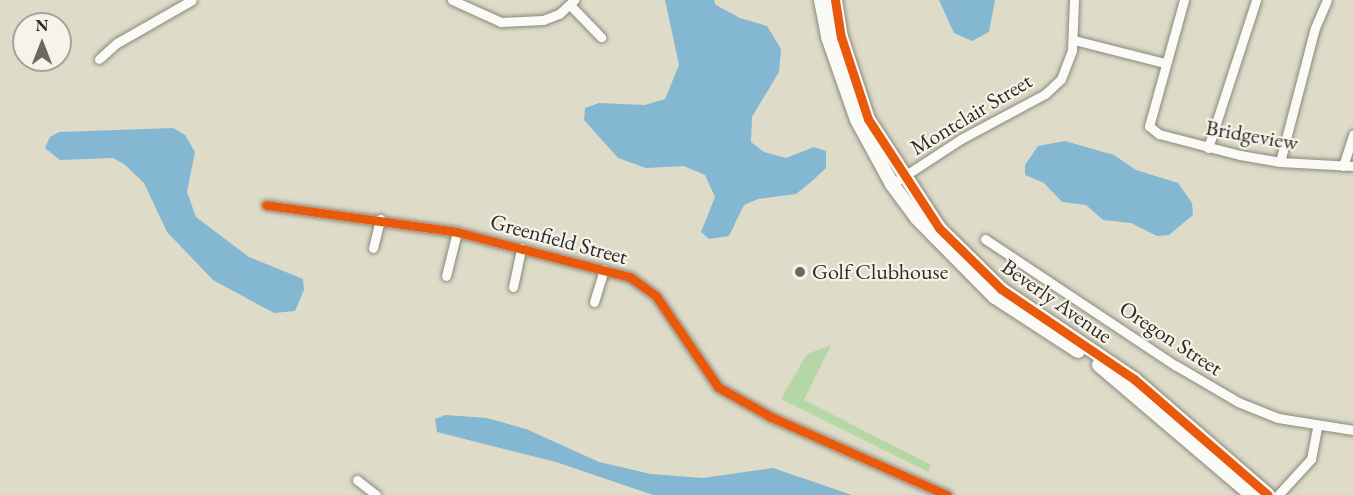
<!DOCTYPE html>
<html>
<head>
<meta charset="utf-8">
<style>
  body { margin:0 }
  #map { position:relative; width:1353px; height:495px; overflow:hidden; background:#dedbc8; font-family:"EB Garamond",serif }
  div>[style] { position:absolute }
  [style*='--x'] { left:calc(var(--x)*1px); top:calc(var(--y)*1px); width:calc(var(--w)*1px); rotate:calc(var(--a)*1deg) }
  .green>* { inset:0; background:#b5d6a5 }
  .water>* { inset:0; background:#84b8d2 }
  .roads { filter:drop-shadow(0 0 2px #8a887f) drop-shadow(0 0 2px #8a887f) }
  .street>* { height:9px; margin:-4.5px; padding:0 4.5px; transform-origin:4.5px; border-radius:4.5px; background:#fafaf7 }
  .secondary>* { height:14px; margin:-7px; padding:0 7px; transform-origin:7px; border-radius:7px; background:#fafaf7 }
  .cycleway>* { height:9px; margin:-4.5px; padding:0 4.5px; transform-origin:4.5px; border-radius:4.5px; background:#e8590c }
  .dots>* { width:16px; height:16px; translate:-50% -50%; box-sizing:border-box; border:3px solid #f7f3e8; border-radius:50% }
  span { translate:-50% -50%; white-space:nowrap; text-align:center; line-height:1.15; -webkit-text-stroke:4.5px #f7f3e8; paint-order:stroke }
  .street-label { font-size:22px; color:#2b2b2b }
  .poi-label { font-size:22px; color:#2b2b2b }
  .left { translate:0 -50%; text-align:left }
  .north { position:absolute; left:12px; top:12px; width:60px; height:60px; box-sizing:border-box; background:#f7f3e8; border:2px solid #a5a39c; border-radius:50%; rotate:0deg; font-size:16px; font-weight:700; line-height:24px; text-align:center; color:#2b2b2b }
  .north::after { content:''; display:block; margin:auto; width:21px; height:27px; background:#6a6962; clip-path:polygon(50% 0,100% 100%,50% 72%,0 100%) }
</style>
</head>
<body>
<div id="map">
  <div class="green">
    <i style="clip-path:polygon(831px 345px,804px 400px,931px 465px,928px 472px,781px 399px,807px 354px)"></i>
  </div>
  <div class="water">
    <i style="clip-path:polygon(665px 0,714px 0,716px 5px,740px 18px,767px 26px,781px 49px,779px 72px,752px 117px,751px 142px,764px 152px,786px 158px,814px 147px,826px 151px,826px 168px,811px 182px,796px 194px,758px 199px,744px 205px,729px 236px,709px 239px,701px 232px,715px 197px,705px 175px,684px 166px,646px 168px,618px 158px,584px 120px,585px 108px,599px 103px,645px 105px,665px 99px,679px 65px)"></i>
    <i style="clip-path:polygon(939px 0,995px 0,989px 32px,972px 41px,954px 33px)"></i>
    <i style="clip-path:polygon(173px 128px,185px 135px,195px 152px,187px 192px,196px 217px,249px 257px,303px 279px,304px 290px,295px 311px,274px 313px,213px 280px,167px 232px,144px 183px,124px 164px,113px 158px,60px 160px,45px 148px,50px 137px,59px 132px)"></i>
    <i style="clip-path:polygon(1065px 141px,1114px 155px,1136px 170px,1178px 183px,1192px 203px,1193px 215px,1169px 235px,1157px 236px,1131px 223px,1103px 220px,1086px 205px,1062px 202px,1044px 183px,1025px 175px,1025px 165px,1038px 146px)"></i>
    <i style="clip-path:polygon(445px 415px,487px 418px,526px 429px,599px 462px,651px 474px,703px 478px,773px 468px,852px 495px,653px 495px,556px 462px,437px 432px,435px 419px)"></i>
  </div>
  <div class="roads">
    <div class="street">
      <i style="--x:452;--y:0;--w:54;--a:24.2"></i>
      <i style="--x:501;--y:22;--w:42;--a:-2.7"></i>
      <i style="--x:543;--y:20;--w:17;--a:-21"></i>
      <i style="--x:559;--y:14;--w:21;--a:-43"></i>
      <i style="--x:1184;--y:0;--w:131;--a:105.5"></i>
      <i style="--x:1149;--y:126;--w:13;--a:39"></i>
      <i style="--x:1159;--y:134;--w:84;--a:14.5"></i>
      <i style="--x:1240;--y:155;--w:41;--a:9.9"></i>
      <i style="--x:1280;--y:162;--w:73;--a:3.1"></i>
      <i style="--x:570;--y:5;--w:45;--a:45.9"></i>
      <i style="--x:1074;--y:40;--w:93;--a:14.3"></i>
      <i style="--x:99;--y:59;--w:24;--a:-42"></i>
      <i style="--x:117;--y:43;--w:86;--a:-29.8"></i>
      <i style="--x:1208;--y:148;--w:156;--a:-72"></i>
      <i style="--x:1280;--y:162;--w:138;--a:-75.4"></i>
      <i style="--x:1315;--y:28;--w:30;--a:-67"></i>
      <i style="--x:1343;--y:166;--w:33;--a:-72"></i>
      <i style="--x:892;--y:184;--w:82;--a:-33.1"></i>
      <i style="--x:961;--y:139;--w:95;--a:-28.2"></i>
      <i style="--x:1045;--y:94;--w:22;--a:-43"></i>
      <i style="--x:1061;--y:79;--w:31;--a:-69"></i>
      <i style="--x:1072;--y:50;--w:50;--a:-87.7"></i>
      <i style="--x:266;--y:205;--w:193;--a:8"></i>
      <i style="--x:457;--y:232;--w:179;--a:14.6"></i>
      <i style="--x:630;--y:277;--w:32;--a:36"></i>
      <i style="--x:656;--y:296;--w:110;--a:55.7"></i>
      <i style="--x:718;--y:387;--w:61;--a:29.5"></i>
      <i style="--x:771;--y:417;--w:193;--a:23.9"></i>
      <i style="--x:985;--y:239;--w:228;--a:33.6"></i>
      <i style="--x:1175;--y:365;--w:73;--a:30.4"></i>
      <i style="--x:1238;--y:402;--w:43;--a:21.8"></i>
      <i style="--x:1278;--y:418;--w:76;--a:9.1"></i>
      <i style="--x:373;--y:248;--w:30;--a:-76"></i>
      <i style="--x:446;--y:276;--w:45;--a:-76"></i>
      <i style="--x:513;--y:287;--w:40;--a:-78"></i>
      <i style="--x:594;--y:302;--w:34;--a:-73"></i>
      <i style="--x:357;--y:480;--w:24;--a:38"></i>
      <i style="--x:1278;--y:495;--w:49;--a:-47.5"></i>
      <i style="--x:1311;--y:459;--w:33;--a:-79"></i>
    </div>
    <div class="secondary">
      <i style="--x:821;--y:0;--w:38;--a:79"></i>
      <i style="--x:828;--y:37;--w:88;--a:70.7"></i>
      <i style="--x:857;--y:120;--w:73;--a:61.3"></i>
      <i style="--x:892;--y:184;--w:42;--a:53.7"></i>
      <i style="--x:917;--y:218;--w:111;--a:45.4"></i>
      <i style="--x:995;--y:297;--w:99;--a:33"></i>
      <i style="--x:835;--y:0;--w:37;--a:81"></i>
      <i style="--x:841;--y:37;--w:86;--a:71.8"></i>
      <i style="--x:868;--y:119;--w:130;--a:56.9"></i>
      <i style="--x:939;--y:228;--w:87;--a:44.5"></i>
      <i style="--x:1001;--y:289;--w:161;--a:34.1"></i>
      <i style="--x:1134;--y:379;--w:177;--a:40.9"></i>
      <i style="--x:1099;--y:365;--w:201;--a:40.4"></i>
    </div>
  </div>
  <div class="cycleway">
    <i style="--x:835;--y:0;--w:37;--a:81"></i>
    <i style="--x:841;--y:37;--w:86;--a:71.8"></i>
    <i style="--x:868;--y:119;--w:130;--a:56.9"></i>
    <i style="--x:939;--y:228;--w:87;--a:44.5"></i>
    <i style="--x:1001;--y:289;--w:161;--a:34.1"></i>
    <i style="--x:1134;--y:379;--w:177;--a:40.9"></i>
    <i style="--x:266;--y:205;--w:193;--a:8"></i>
    <i style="--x:457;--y:232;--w:179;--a:14.6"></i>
    <i style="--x:630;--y:277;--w:32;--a:36"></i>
    <i style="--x:656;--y:296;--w:110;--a:55.7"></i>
    <i style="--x:718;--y:387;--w:61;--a:29.5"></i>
    <i style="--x:771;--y:417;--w:193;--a:23.9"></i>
  </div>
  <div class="dots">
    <i style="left:800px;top:272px;background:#6a6962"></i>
  </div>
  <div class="street-label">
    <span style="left:971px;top:114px;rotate:-31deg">Montclair Street</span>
    <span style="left:1252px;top:135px;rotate:10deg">Bridgeview</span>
    <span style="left:559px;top:239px;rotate:15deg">Greenfield Street</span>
    <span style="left:1057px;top:301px;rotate:35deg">Beverly Avenue</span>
    <span style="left:1171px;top:338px;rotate:33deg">Oregon Street</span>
  </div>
  <div class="poi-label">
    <span class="left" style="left:812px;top:272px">Golf Clubhouse</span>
  </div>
  <div class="north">N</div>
</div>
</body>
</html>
